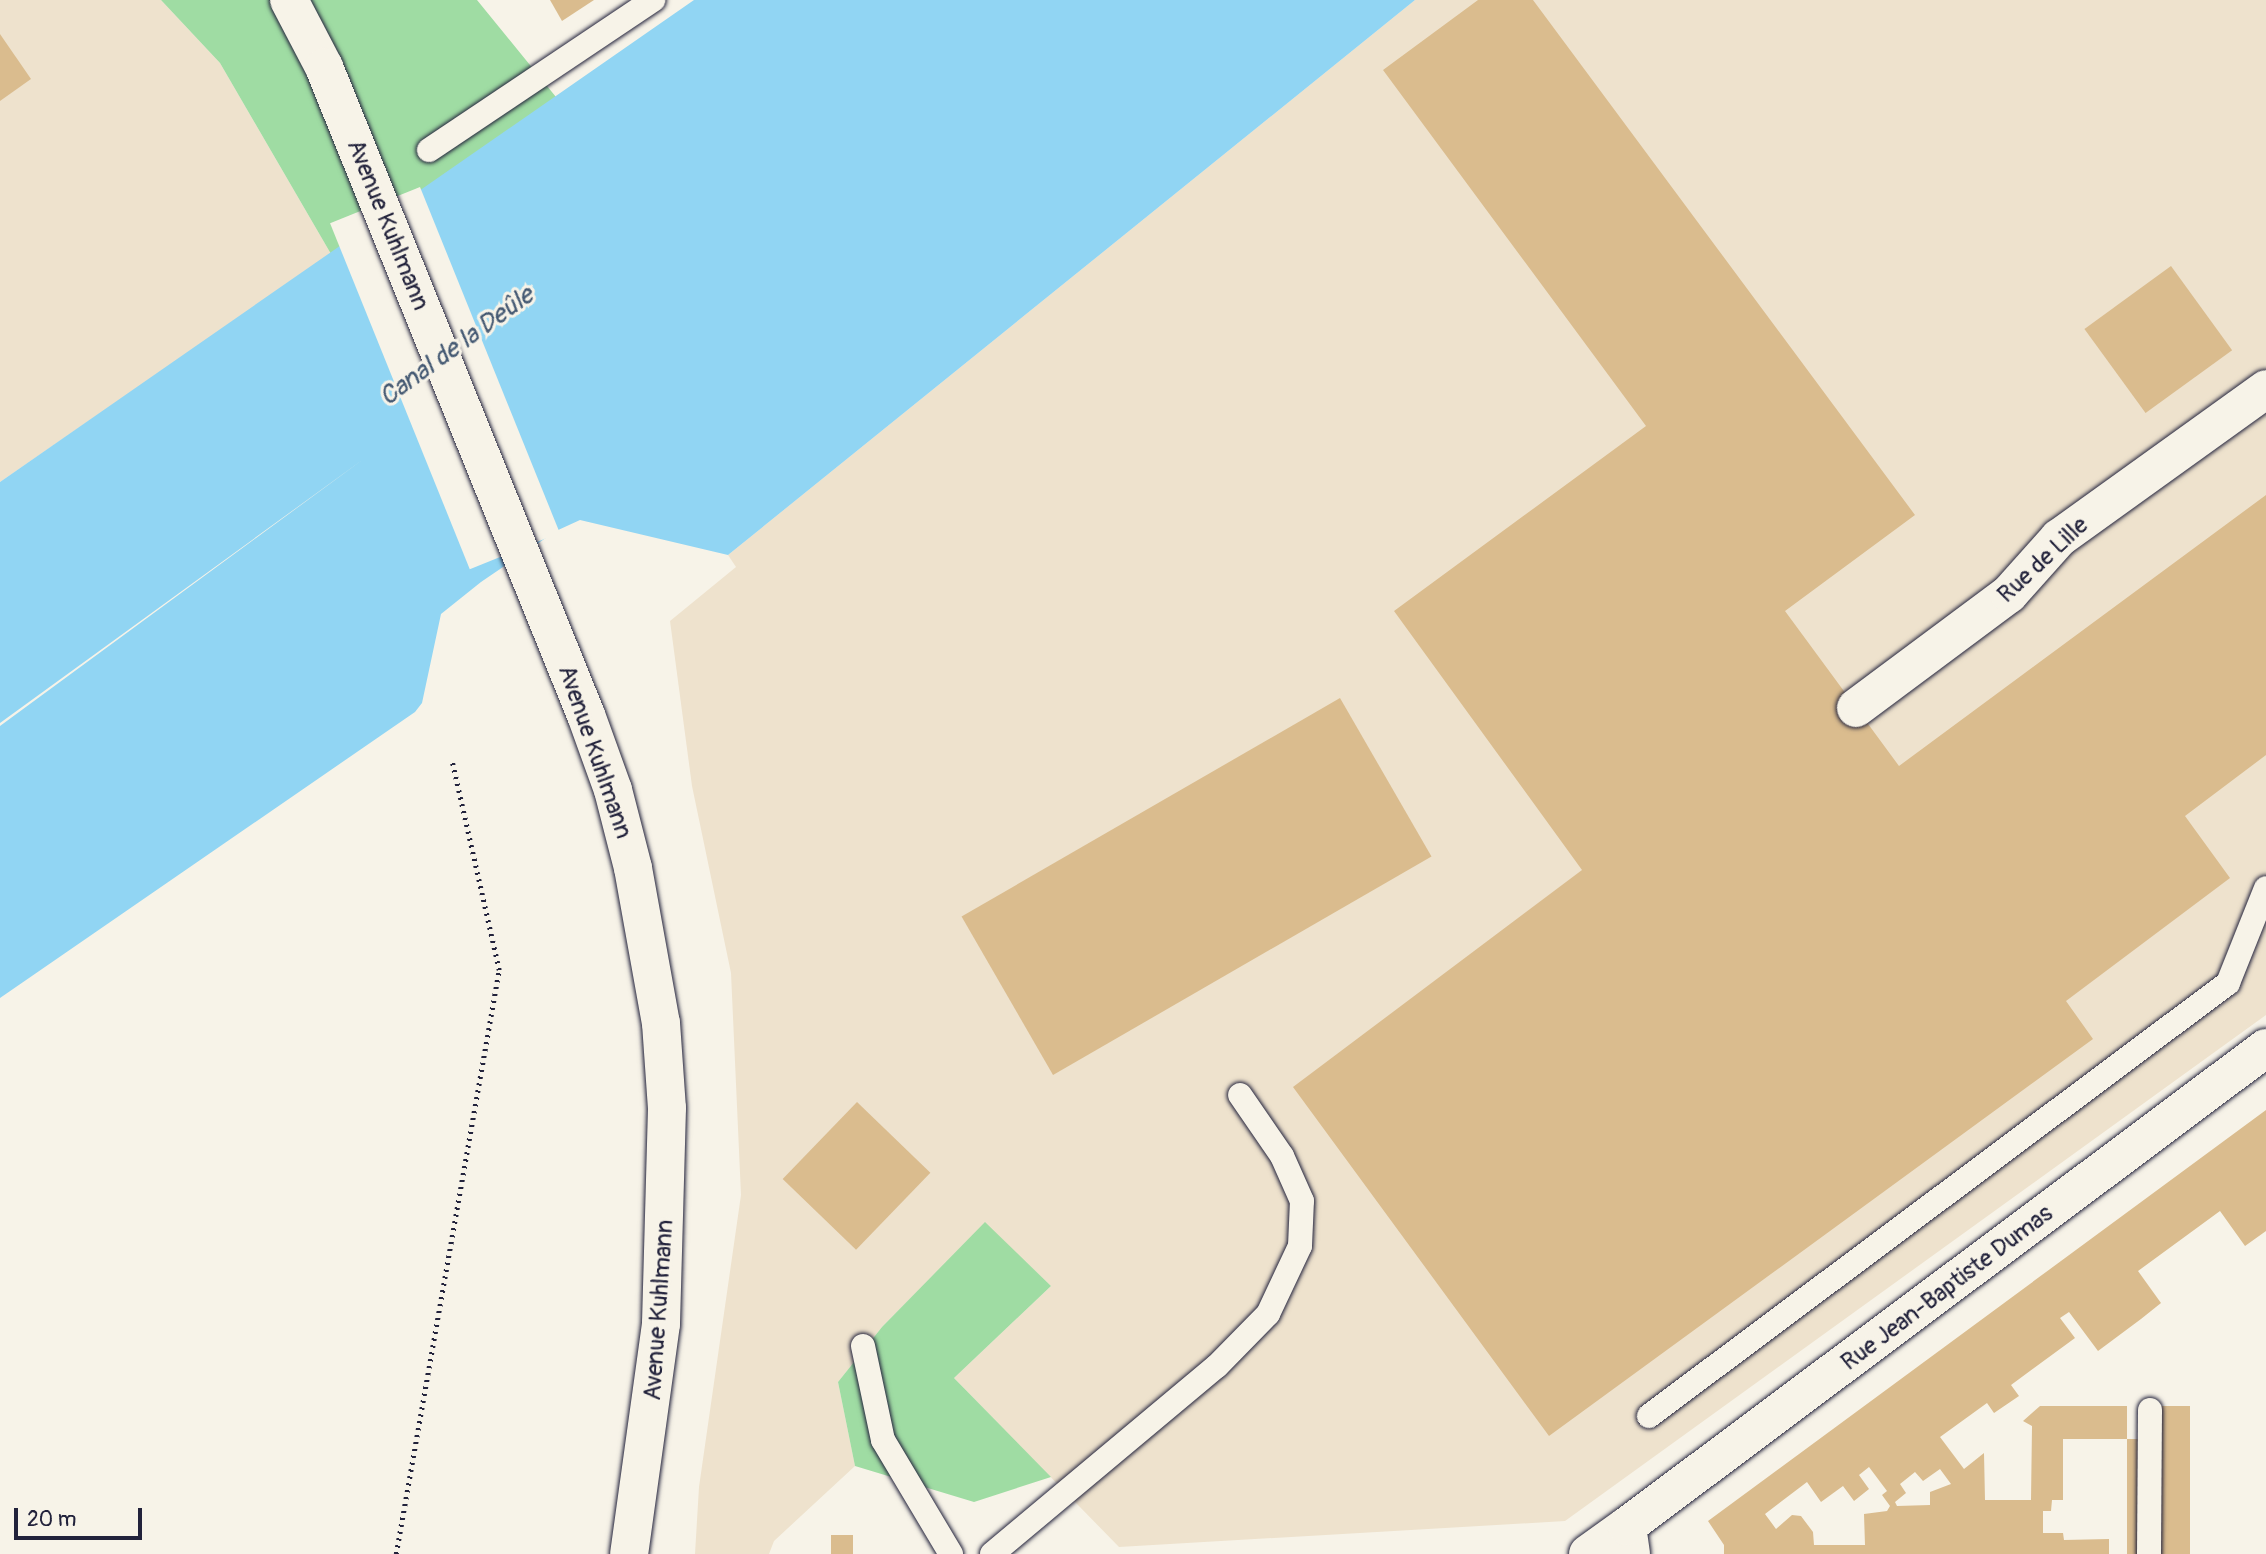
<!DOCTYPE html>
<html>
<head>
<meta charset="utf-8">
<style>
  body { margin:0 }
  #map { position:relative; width:2266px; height:1554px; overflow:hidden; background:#f7f3e8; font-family:Pangolin,sans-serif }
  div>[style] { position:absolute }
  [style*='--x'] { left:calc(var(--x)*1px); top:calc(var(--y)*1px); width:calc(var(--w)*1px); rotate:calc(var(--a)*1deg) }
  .built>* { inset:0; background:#eee2cd }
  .green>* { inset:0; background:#9fdca3 }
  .water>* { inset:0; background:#91d5f3 }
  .pier>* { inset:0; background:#f7f3e8; transform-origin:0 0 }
  .building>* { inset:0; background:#dabc8e; transform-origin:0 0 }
  .path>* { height:4.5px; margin-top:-2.25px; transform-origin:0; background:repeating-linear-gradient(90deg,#22223b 0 2px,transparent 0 7px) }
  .roads { filter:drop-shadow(0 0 2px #22223b) drop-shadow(0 0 2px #22223b) }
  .service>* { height:24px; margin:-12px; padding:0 12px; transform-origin:12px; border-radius:12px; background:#f7f3e8 }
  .minor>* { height:38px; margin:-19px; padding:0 19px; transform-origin:19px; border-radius:19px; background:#f7f3e8 }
  .tertiary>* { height:38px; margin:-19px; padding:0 19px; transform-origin:19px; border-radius:19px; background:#f7f3e8 }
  span { translate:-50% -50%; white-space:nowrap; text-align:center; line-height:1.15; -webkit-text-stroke:6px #f7f3e8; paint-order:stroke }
  .street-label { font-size:24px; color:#22223b }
  .water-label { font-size:26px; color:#435872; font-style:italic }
  .scale { position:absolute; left:14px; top:1508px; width:128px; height:32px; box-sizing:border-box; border:4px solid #22223b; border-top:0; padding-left:9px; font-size:21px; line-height:24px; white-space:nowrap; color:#22223b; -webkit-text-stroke:5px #f7f3e8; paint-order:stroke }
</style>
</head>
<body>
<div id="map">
  <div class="built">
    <i style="clip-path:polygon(0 0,161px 0,220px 63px,331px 254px,0 482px)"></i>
    <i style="clip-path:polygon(1415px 0,2266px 0,2266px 1015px,1565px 1521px,1119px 1547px,954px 1378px,1051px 1286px,985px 1223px,882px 1327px,838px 1382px,855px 1466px,774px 1541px,769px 1554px,695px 1554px,699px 1487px,741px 1195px,731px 973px,692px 786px,670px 621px,736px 567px,728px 555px)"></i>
  </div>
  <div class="green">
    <i style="clip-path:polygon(161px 0,477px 0,556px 97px,331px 254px,220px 63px)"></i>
    <i style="clip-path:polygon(985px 1222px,1051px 1286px,954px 1378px,1051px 1477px,974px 1502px,855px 1466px,838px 1382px,882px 1327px)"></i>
  </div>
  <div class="water">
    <i style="clip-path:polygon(694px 0,1415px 0,728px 555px,580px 520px,556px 531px,481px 582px,441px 614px,422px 703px,415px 712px,0 998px,0 726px,365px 458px,0 723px,0 482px)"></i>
  </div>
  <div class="pier">
    <i style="left:420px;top:187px;width:373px;height:97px;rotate:68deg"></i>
  </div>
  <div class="building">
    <i style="clip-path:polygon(550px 0,594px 0,562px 21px)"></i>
    <i style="clip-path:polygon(1478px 0,1533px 0,1915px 515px,1785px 611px,1899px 766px,2266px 495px,2266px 755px,2185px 816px,2230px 878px,2066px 1001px,2093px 1039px,1549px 1436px,1293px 1087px,1582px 870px,1394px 611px,1646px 426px,1383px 70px)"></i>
    <i style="clip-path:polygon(0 34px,31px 79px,0 101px)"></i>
    <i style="left:2171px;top:266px;width:104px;height:107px;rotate:54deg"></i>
    <i style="left:1340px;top:698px;width:183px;height:437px;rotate:60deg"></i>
    <i style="left:857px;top:1102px;width:102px;height:107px;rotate:44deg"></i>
    <i style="clip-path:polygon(evenodd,2266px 1110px,2266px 1231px,2245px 1246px,2220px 1211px,2138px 1271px,2161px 1303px,2141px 1319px,2098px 1351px,2069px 1312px,2060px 1318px,2075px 1338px,2011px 1385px,2019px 1396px,1994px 1413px,1987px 1403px,1940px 1437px,1964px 1469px,1984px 1453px,1985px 1500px,2031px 1500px,2032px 1426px,2023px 1421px,2040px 1406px,2127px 1406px,2127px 1439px,2143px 1439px,2142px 1554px,2127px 1554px,2127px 1439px,2063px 1439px,2063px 1500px,2052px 1500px,2051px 1511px,2043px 1511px,2043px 1533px,2063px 1533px,2064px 1540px,2109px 1539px,2109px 1554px,1724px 1554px,1724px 1545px,1708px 1521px,2266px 1110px,1869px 1467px,1887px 1491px,1882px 1495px,1890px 1506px,1887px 1511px,1864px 1514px,1865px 1545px,1814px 1545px,1813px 1532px,1801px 1516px,1792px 1515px,1776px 1529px,1765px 1514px,1807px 1482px,1821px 1502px,1843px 1486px,1854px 1501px,1869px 1489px,1859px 1475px,1869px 1467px,2266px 1110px,1940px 1469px,1951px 1484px,1930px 1492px,1930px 1505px,1897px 1506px,1895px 1502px,1906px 1493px,1900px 1484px,1915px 1472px,1923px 1481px,1940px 1469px)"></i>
    <i style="left:2155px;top:1406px;width:35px;height:148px"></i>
    <i style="left:831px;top:1535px;width:22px;height:19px"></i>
  </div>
  <div class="path">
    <i style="--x:396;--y:1554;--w:593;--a:-80"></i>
    <i style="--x:499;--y:970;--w:214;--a:-102.7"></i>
  </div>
  <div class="roads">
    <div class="service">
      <i style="--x:429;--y:150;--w:270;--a:-33.8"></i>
      <i style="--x:863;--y:1346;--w:96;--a:78"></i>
      <i style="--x:883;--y:1440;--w:133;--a:59.2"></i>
      <i style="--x:1649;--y:1416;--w:723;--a:-36.79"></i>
      <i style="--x:2228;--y:983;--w:102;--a:-68.2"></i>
      <i style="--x:992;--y:1554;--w:293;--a:-39.9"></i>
      <i style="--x:1217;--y:1366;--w:73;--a:-45.6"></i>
      <i style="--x:1268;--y:1314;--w:75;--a:-64.8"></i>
      <i style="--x:1300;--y:1246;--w:45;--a:-87.5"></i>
      <i style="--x:1302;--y:1201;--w:49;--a:-114"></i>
      <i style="--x:1282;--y:1156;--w:74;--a:-124.5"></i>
      <i style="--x:2149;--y:1554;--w:144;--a:-89.6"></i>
    </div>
    <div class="minor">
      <i style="--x:1856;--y:708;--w:191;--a:-36.7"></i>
      <i style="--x:2009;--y:594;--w:75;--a:-48.2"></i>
      <i style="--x:2059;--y:538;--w:255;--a:-35.7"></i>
      <i style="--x:1588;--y:1554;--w:48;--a:-35.7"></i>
      <i style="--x:1631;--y:1554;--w:28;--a:-98"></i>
      <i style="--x:1627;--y:1526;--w:798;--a:-36.8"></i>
    </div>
    <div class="tertiary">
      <i style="--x:289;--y:0;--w:76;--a:62.4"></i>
      <i style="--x:324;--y:67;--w:699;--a:67.99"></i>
      <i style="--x:586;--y:715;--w:80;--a:70.2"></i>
      <i style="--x:613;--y:790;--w:81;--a:75.6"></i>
      <i style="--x:633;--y:868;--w:158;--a:79.8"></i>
      <i style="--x:661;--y:1023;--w:85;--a:86"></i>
      <i style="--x:667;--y:1108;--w:216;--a:91.6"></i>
      <i style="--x:661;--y:1324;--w:232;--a:97.9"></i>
    </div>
  </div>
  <div class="street-label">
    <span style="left:388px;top:225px;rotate:68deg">Avenue Kuhlmann</span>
    <span style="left:2043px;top:560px;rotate:-43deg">Rue de Lille</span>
    <span style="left:595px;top:752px;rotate:71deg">Avenue Kuhlmann</span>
    <span style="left:1947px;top:1288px;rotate:-37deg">Rue Jean-Baptiste Dumas</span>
    <span style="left:659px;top:1310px;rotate:-86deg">Avenue Kuhlmann</span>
  </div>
  <div class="water-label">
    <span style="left:457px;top:347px;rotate:-36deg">Canal de la Deûle</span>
  </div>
  <div class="scale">20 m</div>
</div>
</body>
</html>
